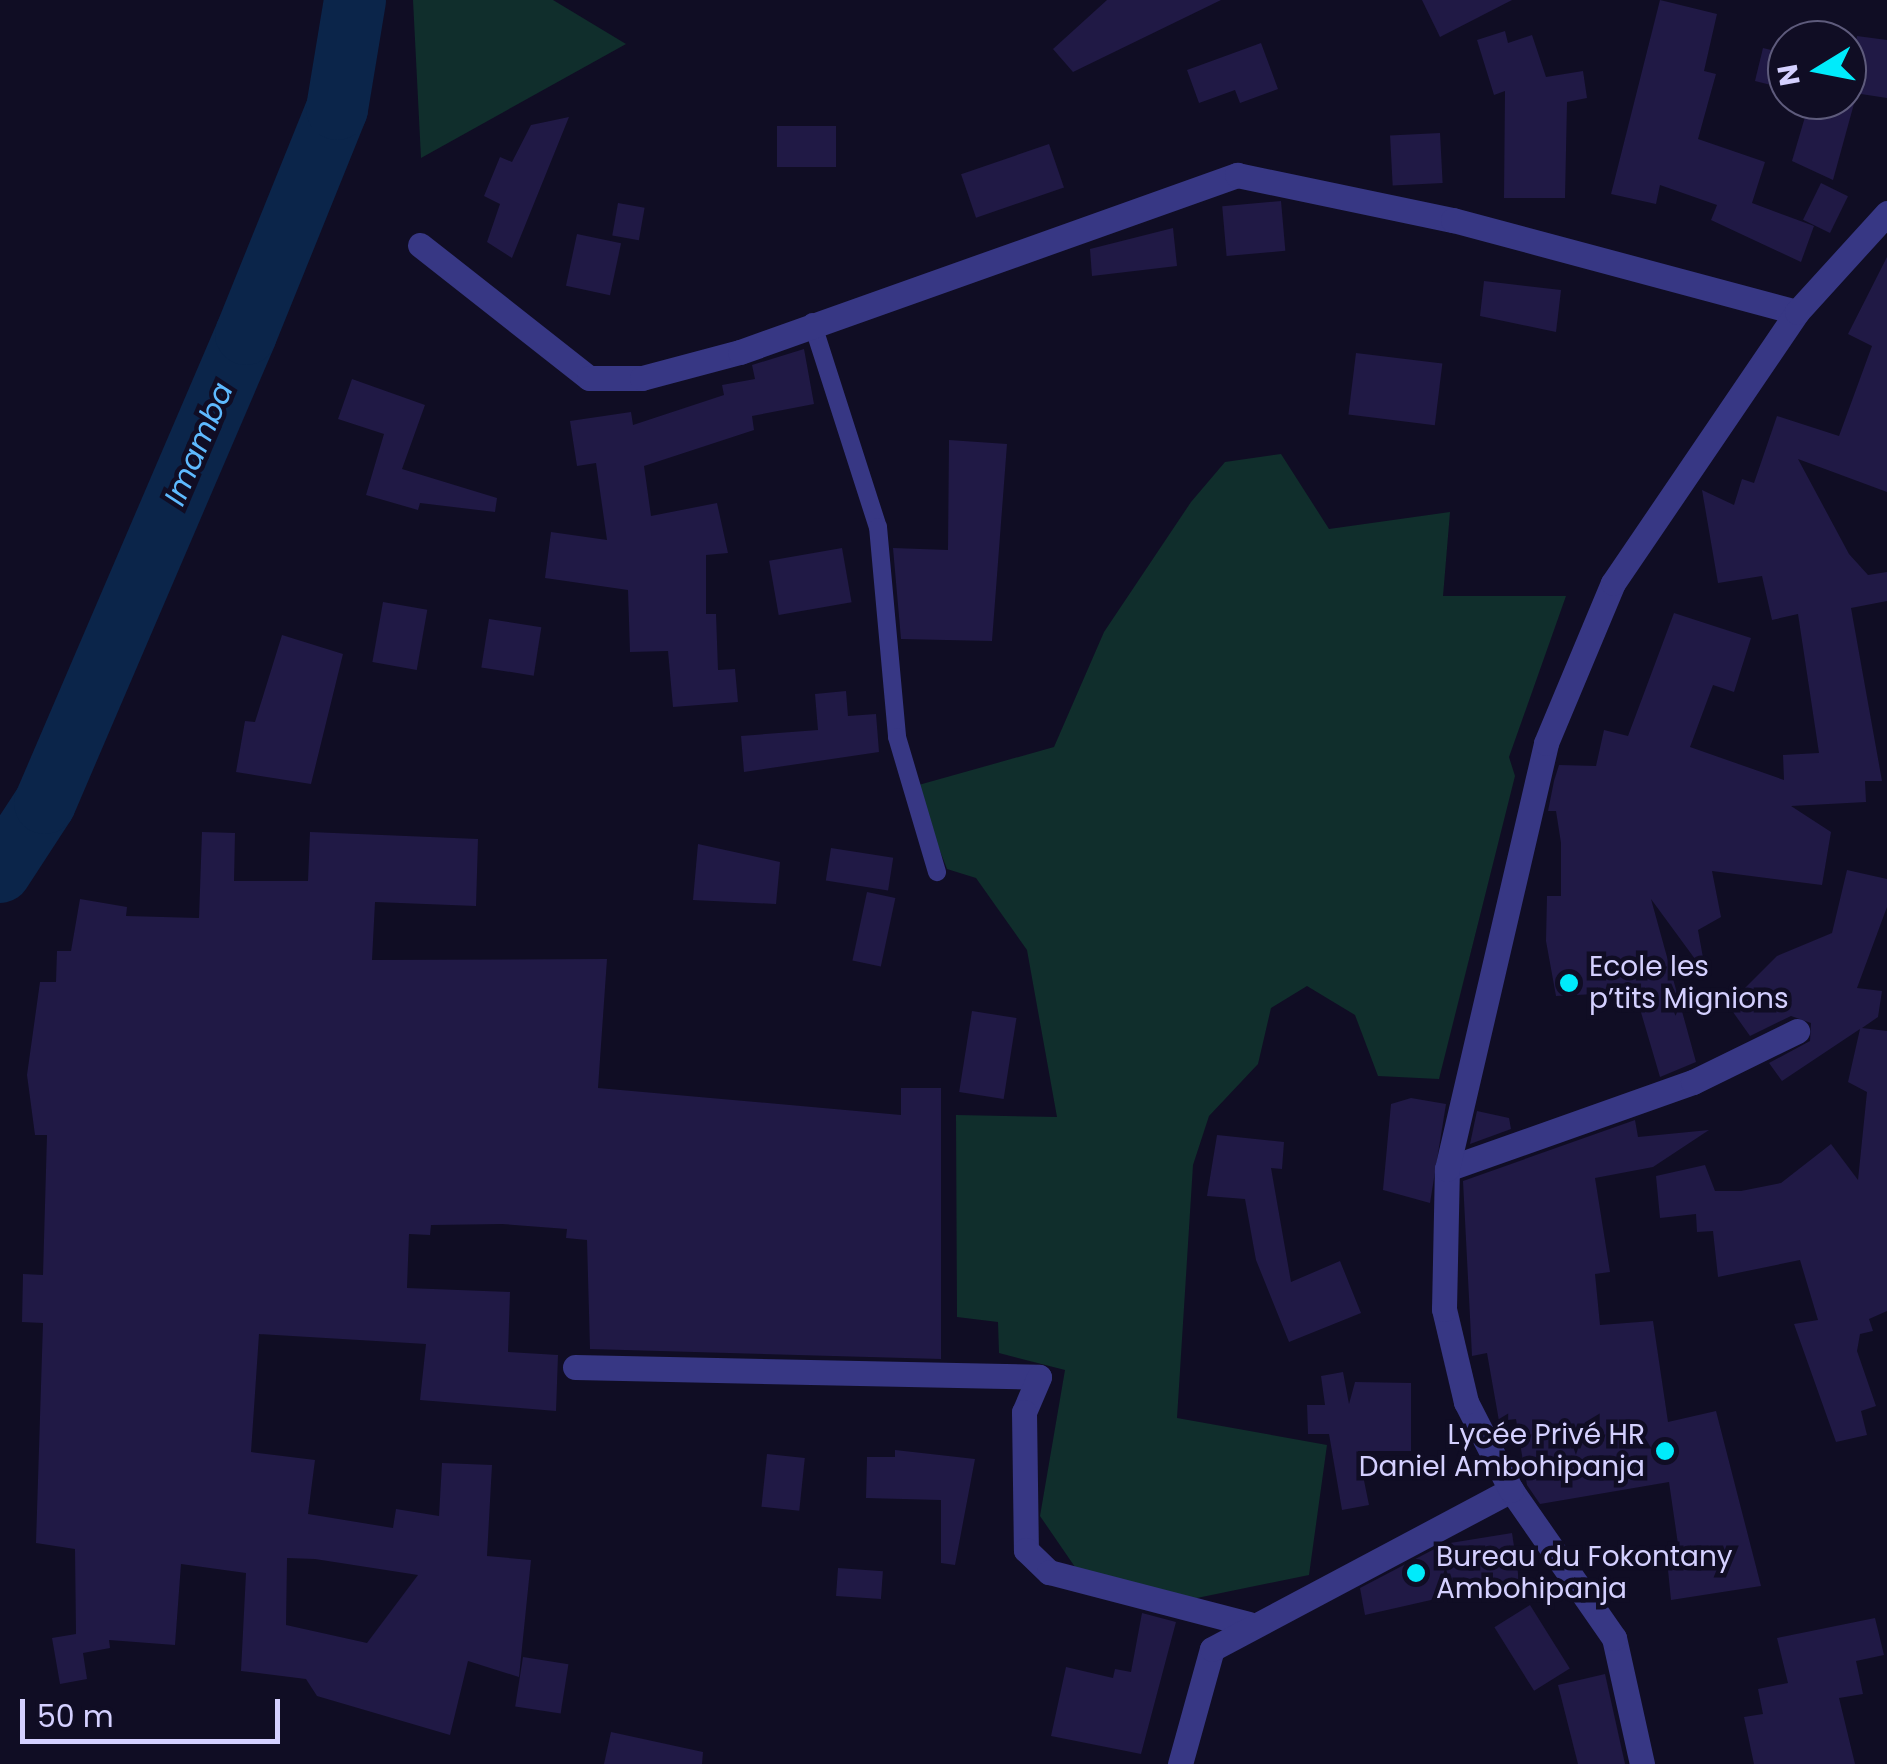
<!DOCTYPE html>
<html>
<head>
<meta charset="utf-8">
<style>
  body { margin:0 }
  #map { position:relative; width:1887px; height:1764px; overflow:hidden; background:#100d24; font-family:Poppins,sans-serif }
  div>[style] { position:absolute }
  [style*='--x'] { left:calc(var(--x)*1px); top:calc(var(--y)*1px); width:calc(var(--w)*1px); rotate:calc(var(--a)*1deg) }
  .green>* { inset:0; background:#102e2c }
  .river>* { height:62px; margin:-31px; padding:0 31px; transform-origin:31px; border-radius:31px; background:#0b254a }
  .building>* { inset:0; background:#201945; transform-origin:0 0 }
  .service>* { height:18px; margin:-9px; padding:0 9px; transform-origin:9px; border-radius:9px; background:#373784 }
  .minor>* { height:25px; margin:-12.5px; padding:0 12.5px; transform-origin:12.5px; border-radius:12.5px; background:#373784 }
  .tertiary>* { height:25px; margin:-12.5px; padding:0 12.5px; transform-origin:12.5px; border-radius:12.5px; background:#373784 }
  .dots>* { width:28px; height:28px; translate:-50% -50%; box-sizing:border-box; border:5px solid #100d24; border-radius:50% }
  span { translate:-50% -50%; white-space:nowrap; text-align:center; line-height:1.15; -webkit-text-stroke:9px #100d24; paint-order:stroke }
  .poi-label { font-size:28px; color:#d4d0ff }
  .left { translate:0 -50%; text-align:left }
  .right { translate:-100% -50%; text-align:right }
  .water-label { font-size:30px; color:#5ebaff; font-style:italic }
  .north { position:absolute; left:1767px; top:20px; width:100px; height:100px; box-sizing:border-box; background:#100d24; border:2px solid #5e5b7c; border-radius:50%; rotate:260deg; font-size:28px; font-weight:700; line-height:40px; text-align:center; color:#d4d0ff }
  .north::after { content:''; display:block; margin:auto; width:35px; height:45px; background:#00ebfb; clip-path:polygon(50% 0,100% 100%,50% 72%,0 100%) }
  .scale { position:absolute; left:20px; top:1699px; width:260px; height:45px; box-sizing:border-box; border:5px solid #d4d0ff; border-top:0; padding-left:12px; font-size:30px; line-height:35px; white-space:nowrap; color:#d4d0ff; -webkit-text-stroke:8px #100d24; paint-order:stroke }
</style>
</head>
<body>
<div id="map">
  <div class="green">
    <i style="clip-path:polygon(413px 0,553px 0,626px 44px,421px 158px)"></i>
    <i style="clip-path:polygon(1281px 454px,1329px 529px,1450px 512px,1443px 596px,1566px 596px,1509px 757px,1515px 776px,1439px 1079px,1378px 1076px,1355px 1015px,1307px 986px,1271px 1008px,1258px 1064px,1209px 1116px,1193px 1165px,1177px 1418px,1327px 1445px,1309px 1575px,1192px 1599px,1075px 1567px,1040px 1516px,1065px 1370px,999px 1353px,998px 1322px,957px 1317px,956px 1115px,1057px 1117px,1027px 950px,976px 878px,947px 869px,915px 786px,1054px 747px,1104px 632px,1191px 502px,1225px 462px)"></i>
  </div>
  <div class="river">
    <i style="--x:0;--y:872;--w:82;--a:-56.9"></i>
    <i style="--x:45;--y:803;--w:510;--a:-66.8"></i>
    <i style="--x:246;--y:334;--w:243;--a:-68"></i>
    <i style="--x:337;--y:109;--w:110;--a:-80.6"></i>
  </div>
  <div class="building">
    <i style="clip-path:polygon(1107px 0,1221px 0,1073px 72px,1053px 49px)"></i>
    <i style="clip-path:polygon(1422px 0,1512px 0,1440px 37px)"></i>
    <i style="clip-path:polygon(1660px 0,1717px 14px,1704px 71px,1716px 74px,1698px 139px,1765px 162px,1752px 203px,1814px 226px,1801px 262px,1711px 220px,1717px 205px,1660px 185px,1656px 204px,1611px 194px)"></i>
    <i style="clip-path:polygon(1505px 31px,1508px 43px,1532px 35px,1546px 77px,1583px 71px,1587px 98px,1567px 102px,1565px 198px,1504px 198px,1505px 91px,1494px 95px,1477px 40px)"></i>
    <i style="clip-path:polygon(1857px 36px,1887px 40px,1887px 98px,1848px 92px)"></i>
    <i style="clip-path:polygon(1261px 43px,1278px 89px,1240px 103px,1235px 90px,1199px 103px,1187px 70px)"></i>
    <i style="clip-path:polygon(1763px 48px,1787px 54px,1787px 89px,1755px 81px)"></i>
    <i style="clip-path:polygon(1810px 100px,1855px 100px,1833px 180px,1792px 161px)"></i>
    <i style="clip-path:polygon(569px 117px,520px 238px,512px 258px,487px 242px,500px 204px,484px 196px,500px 157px,512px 162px,531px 125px)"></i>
    <i style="left:836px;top:126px;width:41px;height:59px;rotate:90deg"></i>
    <i style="left:1440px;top:133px;width:50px;height:50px;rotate:87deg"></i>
    <i style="left:1049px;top:144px;width:46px;height:93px;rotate:71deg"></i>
    <i style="left:1821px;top:183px;width:30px;height:41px;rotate:26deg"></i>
    <i style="left:1281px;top:201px;width:50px;height:59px;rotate:85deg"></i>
    <i style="left:618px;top:203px;width:27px;height:33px;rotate:10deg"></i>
    <i style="clip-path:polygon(1173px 228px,1177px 266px,1092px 276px,1090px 249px)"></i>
    <i style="left:577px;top:234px;width:45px;height:53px;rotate:12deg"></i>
    <i style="clip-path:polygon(1887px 257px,1887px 492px,1798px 459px,1849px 554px,1868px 575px,1887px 572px,1887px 601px,1851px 608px,1882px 781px,1865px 781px,1866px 802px,1791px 806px,1831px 832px,1822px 885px,1712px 871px,1721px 917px,1698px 930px,1706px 974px,1651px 899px,1696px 1062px,1660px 1077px,1635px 992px,1556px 996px,1546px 941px,1547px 896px,1561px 896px,1561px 843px,1556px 811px,1548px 811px,1554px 781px,1559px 765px,1596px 766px,1604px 730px,1628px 736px,1674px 613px,1751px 638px,1734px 692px,1713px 685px,1690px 747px,1784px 780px,1783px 755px,1819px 753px,1798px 614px,1772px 620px,1762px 576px,1718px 583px,1702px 490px,1734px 505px,1742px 479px,1754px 483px,1777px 416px,1839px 436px,1872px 346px,1848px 334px)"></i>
    <i style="clip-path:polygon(1484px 281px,1561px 290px,1556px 332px,1480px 316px)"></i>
    <i style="clip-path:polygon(804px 349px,814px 404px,752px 416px,754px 430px,644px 466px,651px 516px,717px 503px,728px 553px,706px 555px,706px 614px,716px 614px,718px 670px,735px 669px,738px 702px,673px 707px,668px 651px,630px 652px,628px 590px,545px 578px,551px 532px,607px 540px,596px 463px,577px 466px,570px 421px,631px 412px,633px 425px,724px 395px,722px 385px,755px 379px,752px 365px)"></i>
    <i style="left:1356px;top:353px;width:87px;height:62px;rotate:7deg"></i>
    <i style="clip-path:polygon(352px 379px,425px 405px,402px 469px,497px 498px,495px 512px,420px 503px,418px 510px,366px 495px,384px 434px,338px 419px)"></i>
    <i style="clip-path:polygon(949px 440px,1007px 444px,992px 641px,901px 639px,893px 548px,948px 550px)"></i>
    <i style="left:842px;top:548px;width:55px;height:74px;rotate:80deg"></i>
    <i style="left:383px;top:602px;width:45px;height:61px;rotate:10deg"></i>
    <i style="left:489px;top:619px;width:53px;height:49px;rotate:9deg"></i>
    <i style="clip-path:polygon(282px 635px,343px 654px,311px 784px,236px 772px,245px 721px,255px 722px)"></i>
    <i style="clip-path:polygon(846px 691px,848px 716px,876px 714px,879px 752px,744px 772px,741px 736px,818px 730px,815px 694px)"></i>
    <i style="clip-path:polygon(evenodd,202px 832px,235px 833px,234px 881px,308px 881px,310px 832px,478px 839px,476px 906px,375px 902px,372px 960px,607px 959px,598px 1088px,901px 1115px,901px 1088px,941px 1088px,941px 1359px,590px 1349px,587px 1240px,566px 1238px,567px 1229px,502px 1224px,431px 1225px,430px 1235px,409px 1234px,407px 1288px,510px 1292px,508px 1352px,558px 1355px,556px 1411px,420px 1400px,426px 1344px,259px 1334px,251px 1452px,315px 1460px,308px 1514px,393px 1528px,396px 1509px,439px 1516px,442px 1463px,492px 1465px,487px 1556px,531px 1560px,519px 1677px,468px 1661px,450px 1735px,317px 1696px,306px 1679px,241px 1671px,246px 1573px,181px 1564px,175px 1645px,109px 1640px,110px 1648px,83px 1653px,87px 1679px,60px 1684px,52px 1638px,76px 1634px,75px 1549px,36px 1543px,43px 1323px,22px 1322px,23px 1274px,43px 1275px,47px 1135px,35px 1135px,27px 1075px,40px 982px,56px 982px,57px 951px,71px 951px,80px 899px,127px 907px,126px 916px,199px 918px,202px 832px,287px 1558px,315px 1559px,418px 1575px,367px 1643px,286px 1625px,287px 1558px)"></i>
    <i style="clip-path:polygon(698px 844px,780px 862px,776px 904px,693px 900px)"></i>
    <i style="left:831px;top:848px;width:63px;height:33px;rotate:9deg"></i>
    <i style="clip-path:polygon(1847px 870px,1887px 879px,1887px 907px,1857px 988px,1882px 991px,1878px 1017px,1862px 1028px,1887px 1031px,1887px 1311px,1869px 1319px,1873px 1331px,1860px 1334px,1857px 1351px,1876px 1406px,1861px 1411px,1867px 1435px,1836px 1442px,1794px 1324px,1818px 1320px,1800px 1260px,1718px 1277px,1713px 1231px,1697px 1232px,1696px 1214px,1660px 1218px,1656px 1176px,1705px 1165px,1715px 1191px,1741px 1191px,1781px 1183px,1831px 1144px,1858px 1180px,1867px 1092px,1848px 1082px,1860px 1029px,1782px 1081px,1769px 1063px,1810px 1041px,1811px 1023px,1791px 1016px,1750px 1036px,1728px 1005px,1777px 956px,1832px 933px)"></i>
    <i style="left:867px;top:892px;width:29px;height:70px;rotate:12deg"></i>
    <i style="left:972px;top:1011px;width:45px;height:82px;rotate:9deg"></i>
    <i style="clip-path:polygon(1411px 1098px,1446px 1104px,1430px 1203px,1383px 1190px,1391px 1104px)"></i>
    <i style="clip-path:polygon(1477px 1111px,1509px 1118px,1511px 1129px,1470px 1144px)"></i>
    <i style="clip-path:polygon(1635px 1120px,1638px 1137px,1709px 1130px,1653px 1167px,1595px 1178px,1610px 1272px,1595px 1274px,1600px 1325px,1653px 1321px,1668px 1422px,1716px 1411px,1761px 1586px,1671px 1600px,1667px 1560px,1680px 1558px,1669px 1482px,1540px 1504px,1527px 1485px,1516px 1419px,1499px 1421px,1487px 1353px,1472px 1356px,1463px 1181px)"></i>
    <i style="clip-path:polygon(1217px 1135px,1284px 1142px,1282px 1169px,1271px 1168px,1291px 1282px,1340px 1261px,1361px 1313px,1289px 1342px,1256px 1260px,1245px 1199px,1207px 1196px)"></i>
    <i style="clip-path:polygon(1343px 1372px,1349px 1404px,1355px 1382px,1411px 1383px,1411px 1451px,1358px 1451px,1369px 1505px,1342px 1510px,1329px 1434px,1308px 1434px,1307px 1405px,1325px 1405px,1321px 1376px)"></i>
    <i style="clip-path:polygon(895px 1450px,975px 1459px,955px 1565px,941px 1563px,941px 1500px,866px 1498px,867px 1457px,895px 1457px)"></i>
    <i style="left:767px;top:1454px;width:38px;height:53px;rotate:6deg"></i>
    <i style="clip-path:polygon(1512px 1533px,1519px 1580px,1365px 1615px,1360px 1588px,1444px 1544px)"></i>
    <i style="left:838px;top:1568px;width:45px;height:28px;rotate:4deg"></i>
    <i style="left:1530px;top:1605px;width:75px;height:42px;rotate:58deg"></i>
    <i style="clip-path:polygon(1142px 1613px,1176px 1622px,1141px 1754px,1051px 1736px,1066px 1667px,1113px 1678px,1115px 1669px,1131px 1672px)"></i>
    <i style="clip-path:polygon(1875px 1618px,1884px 1655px,1856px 1661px,1863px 1694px,1839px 1698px,1855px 1764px,1754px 1764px,1744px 1717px,1763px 1714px,1758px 1689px,1788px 1683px,1777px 1638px)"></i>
    <i style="left:523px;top:1657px;width:46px;height:50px;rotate:9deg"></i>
    <i style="clip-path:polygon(1605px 1674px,1625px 1764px,1578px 1764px,1558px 1685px)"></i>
    <i style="clip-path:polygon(611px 1732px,703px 1752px,702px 1764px,604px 1764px)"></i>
  </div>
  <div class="service">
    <i style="--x:812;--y:322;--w:215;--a:72.2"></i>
    <i style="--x:878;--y:527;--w:211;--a:84.8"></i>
    <i style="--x:897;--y:737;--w:141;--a:73.5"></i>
  </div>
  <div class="minor">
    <i style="--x:420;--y:245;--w:215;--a:38.2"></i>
    <i style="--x:589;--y:378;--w:53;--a:0"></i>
    <i style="--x:642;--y:378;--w:101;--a:-14.9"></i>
    <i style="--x:740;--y:352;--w:528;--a:-19.6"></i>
    <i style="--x:1237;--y:175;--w:221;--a:11.8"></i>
    <i style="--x:1453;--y:220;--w:356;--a:15"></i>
    <i style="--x:1447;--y:1169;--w:261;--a:-19.5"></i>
    <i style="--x:1693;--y:1082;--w:116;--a:-26.1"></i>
    <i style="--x:575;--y:1367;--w:464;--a:1.2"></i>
    <i style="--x:1039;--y:1377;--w:38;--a:113"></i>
    <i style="--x:1024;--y:1412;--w:138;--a:89.2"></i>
    <i style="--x:1026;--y:1550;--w:32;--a:44"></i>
    <i style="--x:1049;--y:1572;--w:206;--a:14.6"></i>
    <i style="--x:1180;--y:1764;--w:119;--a:-74.5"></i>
    <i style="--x:1212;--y:1649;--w:339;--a:-28"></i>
  </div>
  <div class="tertiary">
    <i style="--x:1642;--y:1764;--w:129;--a:-102.5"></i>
    <i style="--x:1614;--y:1638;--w:180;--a:-124.8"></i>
    <i style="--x:1511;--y:1490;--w:99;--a:-117.1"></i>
    <i style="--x:1466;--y:1402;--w:96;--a:-103.3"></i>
    <i style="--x:1444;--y:1309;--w:140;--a:-88.8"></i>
    <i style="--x:1447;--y:1169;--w:437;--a:-76.9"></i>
    <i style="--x:1546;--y:743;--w:173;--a:-67.3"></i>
    <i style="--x:1613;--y:583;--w:328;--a:-55.8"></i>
    <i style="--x:1797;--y:312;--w:134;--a:-47.7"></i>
  </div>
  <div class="dots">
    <i style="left:1569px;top:983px;background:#00ebfb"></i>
    <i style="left:1665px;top:1451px;background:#00ebfb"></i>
    <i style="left:1416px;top:1573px;background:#00ebfb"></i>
  </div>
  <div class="poi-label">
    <span class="left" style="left:1589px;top:983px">Ecole les<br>p’tits Mignions</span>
    <span class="right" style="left:1645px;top:1451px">Lycée Privé HR<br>Daniel Ambohipanja</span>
    <span class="left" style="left:1436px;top:1573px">Bureau du Fokontany<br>Ambohipanja</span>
  </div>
  <div class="water-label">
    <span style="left:199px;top:444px;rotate:-67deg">Imamba</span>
  </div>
  <div class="north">N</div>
  <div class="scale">50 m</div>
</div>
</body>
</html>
